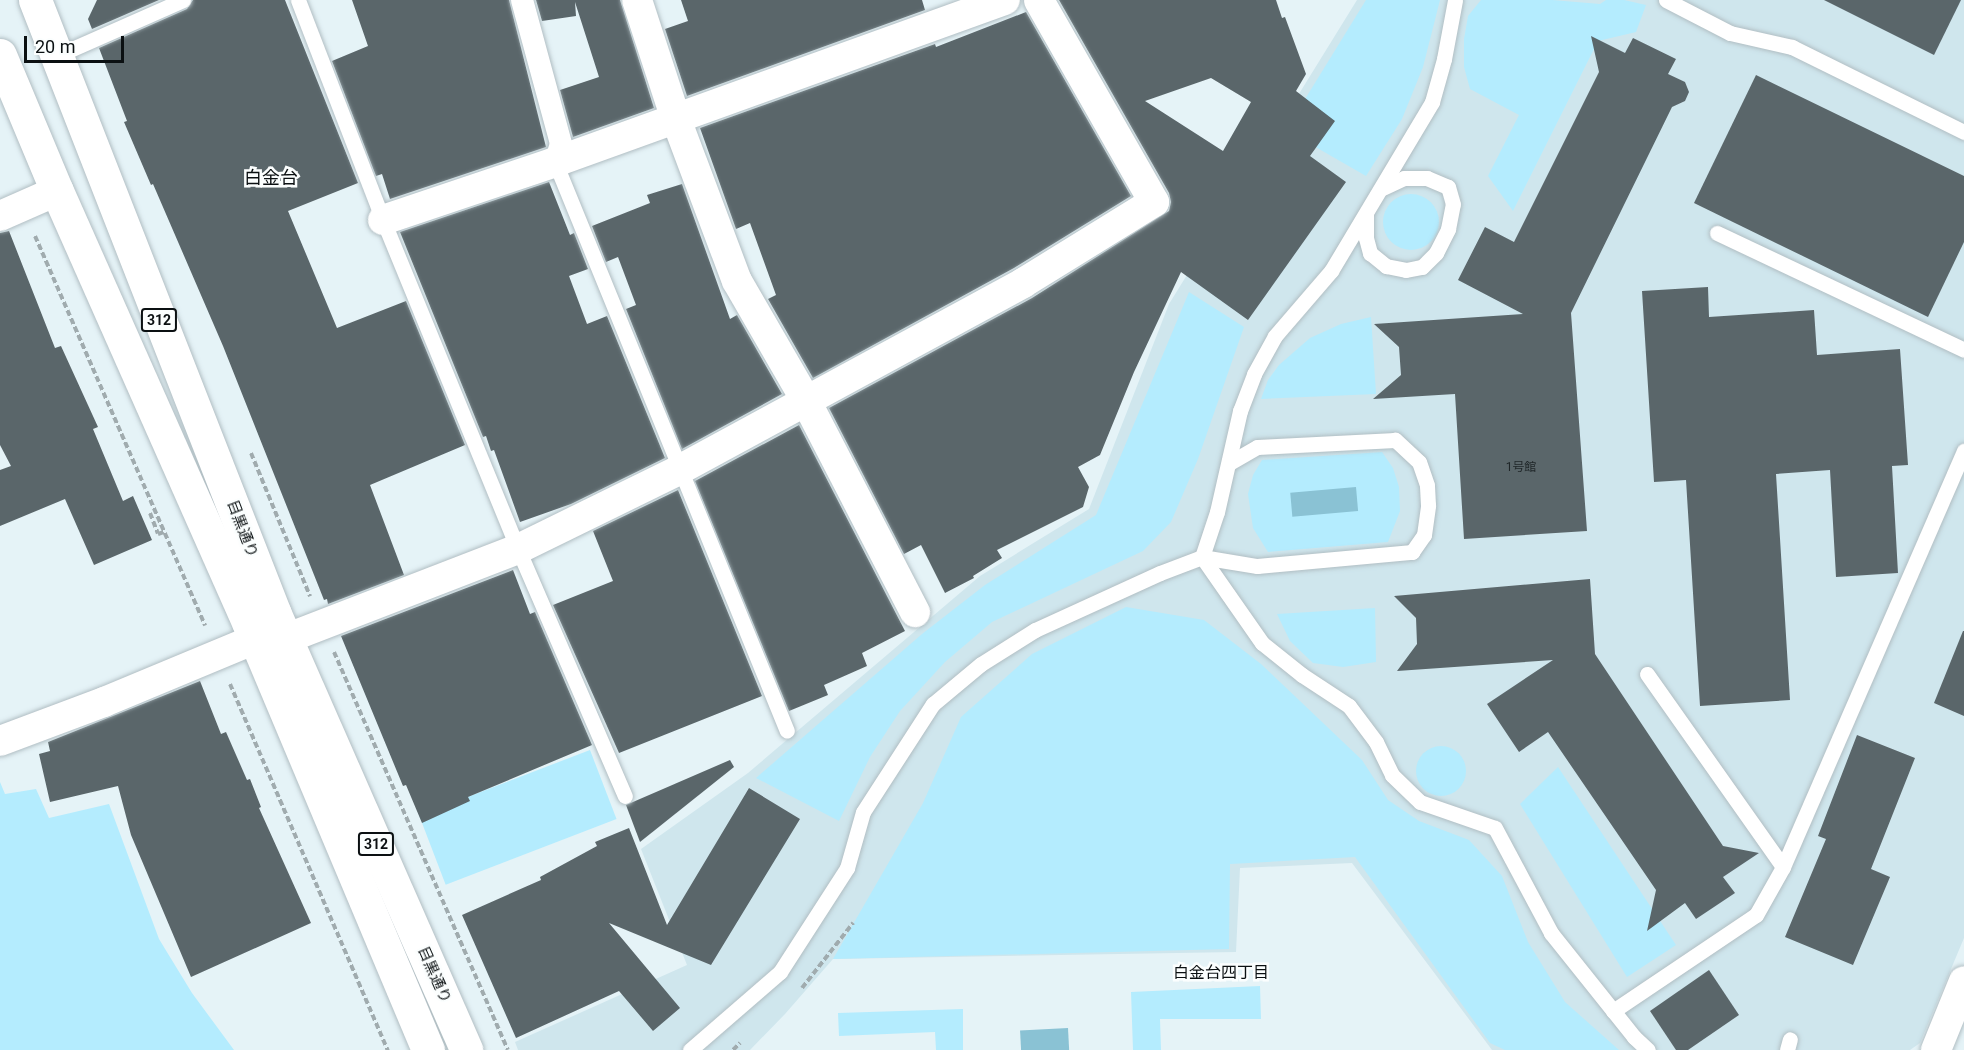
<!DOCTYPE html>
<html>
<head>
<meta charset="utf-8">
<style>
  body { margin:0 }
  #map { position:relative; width:1964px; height:1050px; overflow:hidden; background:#e5f3f7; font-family:Roboto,"Noto Sans JP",sans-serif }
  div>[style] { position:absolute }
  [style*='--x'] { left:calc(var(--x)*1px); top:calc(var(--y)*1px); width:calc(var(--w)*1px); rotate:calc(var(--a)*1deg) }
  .built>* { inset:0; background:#cfe6ed }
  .green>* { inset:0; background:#b4ecfe; transform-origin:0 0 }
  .round { border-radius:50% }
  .water>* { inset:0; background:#8ac2d4; transform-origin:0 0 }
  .building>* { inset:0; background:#5a666a }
  .path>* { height:4px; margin-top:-2px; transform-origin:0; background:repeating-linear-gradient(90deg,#a0abae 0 6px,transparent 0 9px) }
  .roads { filter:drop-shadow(0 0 2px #b1bec3) drop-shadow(0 0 2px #b1bec3) }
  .service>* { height:15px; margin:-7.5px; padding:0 7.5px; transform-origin:7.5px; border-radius:7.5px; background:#fff }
  .pedestrian>* { height:22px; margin:-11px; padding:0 11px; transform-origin:11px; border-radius:11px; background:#fff }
  .minor>* { height:30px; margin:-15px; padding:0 15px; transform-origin:15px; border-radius:15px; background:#fff }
  .primary>* { height:33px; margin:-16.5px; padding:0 16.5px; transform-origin:16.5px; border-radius:16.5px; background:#fff }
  span { translate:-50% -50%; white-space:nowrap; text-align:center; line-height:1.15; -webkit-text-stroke:5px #fbfefe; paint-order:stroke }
  .number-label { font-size:12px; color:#1f2628 }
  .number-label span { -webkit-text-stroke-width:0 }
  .shield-label span { padding:2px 4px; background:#fbfefe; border:2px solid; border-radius:4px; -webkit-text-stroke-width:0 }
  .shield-label { font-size:14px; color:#0b1012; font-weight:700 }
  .street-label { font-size:15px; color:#0b1012 }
  .neighbourhood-label { font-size:16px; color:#0b1012 }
  .quarter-label { font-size:18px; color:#0b1012 }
  .scale { position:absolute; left:24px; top:36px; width:100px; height:27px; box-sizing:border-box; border:3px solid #0b1012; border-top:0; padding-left:8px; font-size:18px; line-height:21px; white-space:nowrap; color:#0b1012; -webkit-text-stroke:4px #fbfefe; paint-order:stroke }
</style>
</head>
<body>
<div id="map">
  <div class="built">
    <i style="clip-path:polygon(1357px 0,1964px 0,1964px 938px,1920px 1043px,1910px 1050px,1492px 1050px,1352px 863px,1240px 868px,1236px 952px,833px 959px,785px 1014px,750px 1050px,518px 1050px,515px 1042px,687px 965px,641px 849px,748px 773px,980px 576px,1089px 509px,1169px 304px)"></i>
  </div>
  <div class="green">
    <i style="clip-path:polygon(1366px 0,1440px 0,1423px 67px,1402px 119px,1366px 176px,1286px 130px)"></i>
    <i style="clip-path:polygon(1481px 0,1552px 0,1600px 4px,1606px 0,1624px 0,1646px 5px,1636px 32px,1598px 41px,1513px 211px,1488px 176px,1519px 115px,1470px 89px,1464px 67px,1464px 39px,1468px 16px)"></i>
    <i class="round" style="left:1383px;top:194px;width:56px;height:56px"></i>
    <i style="clip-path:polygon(1189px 292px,1244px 327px,1198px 459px,1171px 522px,1143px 551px,992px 622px,945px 662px,900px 711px,870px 757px,839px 821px,756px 778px,922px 634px,985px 585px,1096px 515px)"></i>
    <i style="clip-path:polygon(1371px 317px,1376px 394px,1261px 399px,1268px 380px,1279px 365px,1310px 338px,1341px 324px)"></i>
    <i style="clip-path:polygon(1382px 452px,1393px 468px,1399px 487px,1400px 511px,1388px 542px,1268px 552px,1253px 528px,1248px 494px,1253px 475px,1262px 460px)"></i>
    <i style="clip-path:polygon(1126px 607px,1204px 620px,1261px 664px,1362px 760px,1388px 800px,1419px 821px,1469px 840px,1502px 876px,1528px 942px,1565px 1002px,1619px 1050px,1505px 1050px,1490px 1043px,1355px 857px,1230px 864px,1229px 949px,833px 959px,923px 803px,961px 717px,1032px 654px)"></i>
    <i style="clip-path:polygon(1375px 608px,1376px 662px,1343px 667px,1313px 663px,1290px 641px,1277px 614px)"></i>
    <i class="round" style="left:1416px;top:746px;width:50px;height:50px"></i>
    <i style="left:590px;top:750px;width:74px;height:183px;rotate:69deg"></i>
    <i style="clip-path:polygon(1558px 767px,1676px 945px,1627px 977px,1520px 804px)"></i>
    <i style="clip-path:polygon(0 782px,5px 794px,36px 789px,49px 818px,109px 804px,159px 939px,192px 993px,234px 1050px,0 1050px)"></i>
    <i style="clip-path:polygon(1260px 986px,1261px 1019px,1160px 1019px,1161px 1050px,1133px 1050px,1131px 992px)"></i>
    <i style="clip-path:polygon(963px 1009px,963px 1050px,936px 1050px,935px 1032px,839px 1036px,838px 1013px)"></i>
  </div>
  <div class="water">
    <i style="left:1356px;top:487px;width:24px;height:66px;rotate:85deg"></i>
    <i style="left:1068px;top:1028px;width:22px;height:48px;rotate:87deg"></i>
  </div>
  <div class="building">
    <i style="clip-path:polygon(97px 0,159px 0,92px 29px,88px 19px)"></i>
    <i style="clip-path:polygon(193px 0,285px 0,358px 183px,288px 211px,337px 328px,406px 301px,465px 445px,370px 485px,404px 575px,328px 604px,327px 599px,324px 600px,223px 346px,153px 184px,151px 185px,124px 122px,127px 121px,99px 48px,187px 9px)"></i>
    <i style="clip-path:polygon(352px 0,509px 0,546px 147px,390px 199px,382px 174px,376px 176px,332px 61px,368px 46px)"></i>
    <i style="clip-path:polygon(536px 0,620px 0,654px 108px,573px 137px,560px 90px,599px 77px,575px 2px,576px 16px,542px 21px)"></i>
    <i style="clip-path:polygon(681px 0,922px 0,925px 10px,687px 96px,665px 29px,688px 21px)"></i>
    <i style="clip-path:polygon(evenodd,1059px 0,1276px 0,1282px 18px,1285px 17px,1306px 74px,1296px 91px,1335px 121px,1310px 156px,1346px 182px,1248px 320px,1181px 272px,1134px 372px,1100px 455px,1078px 467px,1089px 487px,1083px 507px,997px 550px,1002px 558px,973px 576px,974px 578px,945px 593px,921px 545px,904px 554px,829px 408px,1032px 298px,1169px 211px,1171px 202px,1169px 193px,1059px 0,1211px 78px,1251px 102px,1223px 151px,1145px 101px,1211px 78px)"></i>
    <i style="clip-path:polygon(1824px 0,1961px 0,1934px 55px)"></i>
    <i style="clip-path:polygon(1026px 12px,1131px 196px,1014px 268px,813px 378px,768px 299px,776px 295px,750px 223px,736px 229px,700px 128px,935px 44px,936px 47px)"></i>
    <i style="clip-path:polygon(1591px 36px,1625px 53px,1633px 38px,1676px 59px,1668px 74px,1685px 82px,1689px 92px,1685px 101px,1672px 107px,1571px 313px,1587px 531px,1464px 539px,1455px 394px,1373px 399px,1401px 375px,1399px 347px,1374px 324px,1523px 314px,1458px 280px,1485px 227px,1514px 242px,1599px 72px)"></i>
    <i style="clip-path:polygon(1756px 75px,1964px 176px,1964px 242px,1928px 317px,1694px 203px)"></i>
    <i style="clip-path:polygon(549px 182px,570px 235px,574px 233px,588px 269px,569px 276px,587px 324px,607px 316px,665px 458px,571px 504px,520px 522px,494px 450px,491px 451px,486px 436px,483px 437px,400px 232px)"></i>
    <i style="clip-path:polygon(682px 184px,730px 319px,737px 315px,782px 394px,682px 449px,626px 309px,636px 305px,618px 257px,606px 262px,592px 226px,650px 203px,647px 195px)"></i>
    <i style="clip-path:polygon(9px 231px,55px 348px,61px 346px,98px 427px,93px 429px,123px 501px,133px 496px,152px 540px,94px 565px,65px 499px,0 526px,0 470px,11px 466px,0 445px,0 233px)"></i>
    <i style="clip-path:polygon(1708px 287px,1709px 317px,1814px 310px,1817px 355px,1900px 349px,1908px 465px,1892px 466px,1898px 573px,1836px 577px,1830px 470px,1776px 474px,1790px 700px,1700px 706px,1686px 480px,1654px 482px,1642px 291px)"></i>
    <i style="clip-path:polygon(799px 425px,905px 631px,862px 653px,867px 666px,824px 685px,828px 695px,789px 711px,695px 481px)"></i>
    <i style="clip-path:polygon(678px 490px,762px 696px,619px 753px,553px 605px,613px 581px,593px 531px)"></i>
    <i style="clip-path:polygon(513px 570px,530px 614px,535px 612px,592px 745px,468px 797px,470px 801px,422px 823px,406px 785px,403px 786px,341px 636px)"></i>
    <i style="clip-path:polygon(1590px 579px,1595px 654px,1723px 846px,1759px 853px,1723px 877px,1735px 893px,1696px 919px,1685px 903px,1647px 931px,1656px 890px,1548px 732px,1519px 752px,1487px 704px,1553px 660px,1397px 671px,1417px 644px,1416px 618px,1394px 596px)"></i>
    <i style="clip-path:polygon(1963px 631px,1964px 631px,1964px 716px,1934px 703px)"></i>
    <i style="clip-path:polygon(200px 681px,221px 734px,226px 732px,247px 780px,250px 779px,261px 807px,259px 808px,311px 923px,191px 977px,131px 835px,118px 786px,50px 802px,39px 754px,50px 751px,48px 742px)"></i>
    <i style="clip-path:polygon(1857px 735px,1915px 758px,1871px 869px,1890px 877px,1853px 965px,1785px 937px,1826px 839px,1818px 836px)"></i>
    <i style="clip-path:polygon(730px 760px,734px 767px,640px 842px,626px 805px)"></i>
    <i style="clip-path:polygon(749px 788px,800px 819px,711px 965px,609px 923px,680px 1008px,653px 1031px,619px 991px,516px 1038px,462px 915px,541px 880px,540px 877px,597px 846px,595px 842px,629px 828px,667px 925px)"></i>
    <i style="clip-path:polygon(1709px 970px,1739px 1015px,1688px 1050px,1676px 1050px,1650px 1011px)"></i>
  </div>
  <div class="path">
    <i style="--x:35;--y:236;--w:425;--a:66.4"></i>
    <i style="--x:251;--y:453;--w:155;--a:67.6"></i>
    <i style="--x:150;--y:513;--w:22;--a:69"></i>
    <i style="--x:158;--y:534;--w:6;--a:-18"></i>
    <i style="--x:334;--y:652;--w:434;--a:66.4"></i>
    <i style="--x:230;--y:684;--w:399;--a:66.7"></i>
    <i style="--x:802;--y:988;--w:83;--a:-51.9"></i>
    <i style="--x:733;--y:1050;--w:10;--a:-45"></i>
  </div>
  <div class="roads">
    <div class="service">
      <i style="--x:298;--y:0;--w:236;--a:68.9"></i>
      <i style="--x:383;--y:220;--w:356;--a:67.7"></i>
      <i style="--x:518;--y:549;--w:269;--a:66.6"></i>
      <i style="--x:1666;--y:0;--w:72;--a:27.3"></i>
      <i style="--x:1730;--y:33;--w:64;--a:12.7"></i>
      <i style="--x:1792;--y:47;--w:192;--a:26.3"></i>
      <i style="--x:56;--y:56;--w:139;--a:-23.8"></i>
      <i style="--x:555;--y:162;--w:614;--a:67.82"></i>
      <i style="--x:1366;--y:215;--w:23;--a:90"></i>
      <i style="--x:1366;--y:238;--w:16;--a:75"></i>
      <i style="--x:1370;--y:253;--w:21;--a:39"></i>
      <i style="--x:1386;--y:266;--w:20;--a:11"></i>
      <i style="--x:1406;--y:270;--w:16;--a:-11"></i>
      <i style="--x:1422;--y:267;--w:20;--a:-45"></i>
      <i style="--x:1436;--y:253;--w:27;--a:-63"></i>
      <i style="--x:1448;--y:229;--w:25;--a:-79"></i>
      <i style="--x:1453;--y:204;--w:18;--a:-106"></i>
      <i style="--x:1448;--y:187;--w:23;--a:-157"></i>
      <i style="--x:1427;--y:178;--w:23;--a:180"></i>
      <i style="--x:1404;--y:178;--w:23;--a:155"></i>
      <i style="--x:1717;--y:233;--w:273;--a:25.3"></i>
      <i style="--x:1202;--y:557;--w:105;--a:55.1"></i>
      <i style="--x:1262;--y:643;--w:51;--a:38.7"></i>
      <i style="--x:1302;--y:675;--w:56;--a:33.4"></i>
      <i style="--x:1349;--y:706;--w:45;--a:53.1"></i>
      <i style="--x:1376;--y:742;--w:37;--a:64"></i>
      <i style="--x:1392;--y:775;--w:39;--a:44"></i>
      <i style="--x:1420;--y:802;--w:79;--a:19.1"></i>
      <i style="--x:1495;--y:828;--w:119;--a:61.9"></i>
      <i style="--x:1551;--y:933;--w:133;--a:51.4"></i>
      <i style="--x:1634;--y:1037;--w:19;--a:43"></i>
      <i style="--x:1202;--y:557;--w:56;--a:9.3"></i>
      <i style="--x:1257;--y:566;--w:156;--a:-5.2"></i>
      <i style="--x:1412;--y:552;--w:21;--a:-55"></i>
      <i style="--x:1424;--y:535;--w:30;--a:-82"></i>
      <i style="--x:1428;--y:505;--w:20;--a:-93"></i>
      <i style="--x:1427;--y:485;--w:24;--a:-109"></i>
      <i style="--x:1419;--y:462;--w:33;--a:-137"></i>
      <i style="--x:1395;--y:440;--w:138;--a:177.1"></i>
      <i style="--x:1257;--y:447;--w:32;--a:150"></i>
      <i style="--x:1647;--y:674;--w:236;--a:54.8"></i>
      <i style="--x:1613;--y:1011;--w:172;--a:-33.9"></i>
      <i style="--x:1756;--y:915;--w:55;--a:-60.6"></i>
      <i style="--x:1783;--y:867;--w:454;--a:-66.5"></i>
      <i style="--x:690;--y:1050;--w:119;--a:-40.9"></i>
      <i style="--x:780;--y:972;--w:124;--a:-57.2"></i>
      <i style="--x:847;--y:868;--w:58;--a:-74.1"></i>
      <i style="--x:863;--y:812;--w:129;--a:-57.1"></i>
      <i style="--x:933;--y:704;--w:62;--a:-39.8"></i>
      <i style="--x:981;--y:664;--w:64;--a:-32.2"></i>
      <i style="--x:1035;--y:630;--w:137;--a:-24.5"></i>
      <i style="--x:1160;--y:573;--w:45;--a:-20.9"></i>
      <i style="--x:1202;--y:557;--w:47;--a:-71.6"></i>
      <i style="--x:1217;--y:512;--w:104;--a:-77.2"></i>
      <i style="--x:1240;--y:411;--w:40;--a:-69"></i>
      <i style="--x:1254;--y:374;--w:43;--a:-61.1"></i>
      <i style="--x:1275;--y:336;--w:86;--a:-49.3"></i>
      <i style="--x:1331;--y:271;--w:197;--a:-59.1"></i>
      <i style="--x:1432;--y:102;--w:45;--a:-74.4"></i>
      <i style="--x:1444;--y:59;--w:60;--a:-79.4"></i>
      <i style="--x:1787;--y:1050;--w:11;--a:-75"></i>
    </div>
    <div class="pedestrian">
      <i style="--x:522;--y:0;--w:149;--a:74.8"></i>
      <i style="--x:561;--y:144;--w:19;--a:108"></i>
    </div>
    <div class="minor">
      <i style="--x:637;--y:0;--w:125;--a:71.9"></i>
      <i style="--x:676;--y:119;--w:173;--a:69.4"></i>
      <i style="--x:737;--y:281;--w:136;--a:60"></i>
      <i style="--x:805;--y:399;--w:240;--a:62.7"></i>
      <i style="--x:0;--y:216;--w:62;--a:-23.7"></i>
      <i style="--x:383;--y:220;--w:182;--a:-18.6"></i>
      <i style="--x:555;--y:162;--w:478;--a:-19.8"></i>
      <i style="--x:0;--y:741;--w:111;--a:-20.6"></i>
      <i style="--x:104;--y:702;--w:164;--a:-22.6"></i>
      <i style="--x:255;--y:639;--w:30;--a:0"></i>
      <i style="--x:285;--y:639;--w:250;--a:-21.1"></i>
      <i style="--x:518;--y:549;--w:179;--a:-26.1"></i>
      <i style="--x:679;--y:470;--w:392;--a:-28.5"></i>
      <i style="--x:1023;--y:283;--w:154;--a:-31.7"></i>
      <i style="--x:1154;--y:202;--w:232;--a:-119.7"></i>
      <i style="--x:1936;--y:1050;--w:74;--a:-67.9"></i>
    </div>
    <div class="primary">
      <i style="--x:35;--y:0;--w:659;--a:68.65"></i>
      <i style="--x:275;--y:614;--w:476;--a:66.3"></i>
      <i style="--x:0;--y:55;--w:147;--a:67.3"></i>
      <i style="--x:57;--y:191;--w:474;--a:66.1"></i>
      <i style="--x:249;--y:624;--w:462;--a:67.2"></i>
    </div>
  </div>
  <div class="number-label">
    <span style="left:1521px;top:468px">1号館</span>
  </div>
  <div class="shield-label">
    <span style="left:159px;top:320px">312</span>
    <span style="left:376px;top:844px">312</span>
  </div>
  <div class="street-label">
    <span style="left:242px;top:529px;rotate:69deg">目黒通り</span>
    <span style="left:434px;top:975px;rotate:66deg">目黒通り</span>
  </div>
  <div class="neighbourhood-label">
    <span style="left:1221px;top:973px">白金台四丁目</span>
  </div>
  <div class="quarter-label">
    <span style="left:271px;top:178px">白金台</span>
  </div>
  <div class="scale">20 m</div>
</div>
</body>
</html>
